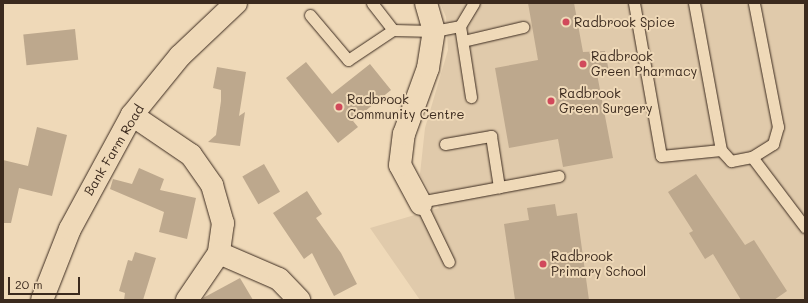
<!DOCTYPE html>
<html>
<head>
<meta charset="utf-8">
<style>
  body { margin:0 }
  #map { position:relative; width:808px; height:303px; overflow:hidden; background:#efd9b8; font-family:Mali,sans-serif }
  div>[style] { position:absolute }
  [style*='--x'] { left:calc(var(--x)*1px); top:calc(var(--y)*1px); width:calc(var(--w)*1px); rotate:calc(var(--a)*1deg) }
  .built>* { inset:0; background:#e0caab }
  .building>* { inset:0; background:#bda88d; transform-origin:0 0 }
  .roads { filter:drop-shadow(0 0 1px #3b2a1e) drop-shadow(0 0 1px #3b2a1e) }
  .service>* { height:11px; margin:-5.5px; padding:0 5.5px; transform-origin:5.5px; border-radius:5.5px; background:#efd9b8 }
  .minor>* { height:22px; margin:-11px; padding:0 11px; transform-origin:11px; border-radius:11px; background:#efd9b8 }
  .tertiary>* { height:22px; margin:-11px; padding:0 11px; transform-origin:11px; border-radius:11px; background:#efd9b8 }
  .dots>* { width:11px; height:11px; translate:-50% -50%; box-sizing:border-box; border:2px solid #efd9b8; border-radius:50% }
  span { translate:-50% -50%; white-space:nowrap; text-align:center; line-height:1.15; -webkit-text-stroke:4px #efd9b8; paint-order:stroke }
  .poi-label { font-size:13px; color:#3b2a1e }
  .left { translate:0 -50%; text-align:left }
  .street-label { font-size:13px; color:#3b2a1e }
  .frame { position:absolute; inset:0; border:4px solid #3b2a1e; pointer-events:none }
  .scale { position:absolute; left:8px; top:277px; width:72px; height:18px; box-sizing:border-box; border:2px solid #3b2a1e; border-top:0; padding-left:5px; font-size:12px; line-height:14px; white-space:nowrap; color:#3b2a1e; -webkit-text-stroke:3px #efd9b8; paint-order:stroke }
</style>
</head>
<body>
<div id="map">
  <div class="built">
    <i style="clip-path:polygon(440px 3px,805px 3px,805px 300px,420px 300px,370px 228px,439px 208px,420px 174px,425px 128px,448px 50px,446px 17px)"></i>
  </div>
  <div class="building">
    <i style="clip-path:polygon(528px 3px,574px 3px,583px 52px,605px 51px,609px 72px,597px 74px,613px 158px,563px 167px,558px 139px,509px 148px,495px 68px,538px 60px)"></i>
    <i style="left:75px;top:29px;width:31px;height:52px;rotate:84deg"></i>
    <i style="clip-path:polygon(306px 62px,332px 94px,370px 64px,391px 90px,353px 121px,358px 127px,338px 143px,286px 78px)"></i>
    <i style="clip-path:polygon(217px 67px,246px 72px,239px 116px,245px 112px,240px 146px,208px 142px,216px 135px,221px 101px,221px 90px,213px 88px)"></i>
    <i style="clip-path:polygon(37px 127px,67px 135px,52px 196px,19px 188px,11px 223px,3px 223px,3px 160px,28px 166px)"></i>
    <i style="left:264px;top:164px;width:32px;height:25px;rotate:60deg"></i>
    <i style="clip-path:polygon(139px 168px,164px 179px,160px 190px,196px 198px,187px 239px,159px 232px,164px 212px,110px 189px,113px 179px,132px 184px)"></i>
    <i style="clip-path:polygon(696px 174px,745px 245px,754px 240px,787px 291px,774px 300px,741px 300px,713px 254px,705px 259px,689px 233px,693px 231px,668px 192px)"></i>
    <i style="clip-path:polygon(307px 191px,322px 214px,316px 218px,341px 253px,357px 284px,334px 296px,312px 253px,304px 259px,273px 213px)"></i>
    <i style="clip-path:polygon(555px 204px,557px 216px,577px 213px,589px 300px,515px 300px,504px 224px,529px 220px,527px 208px)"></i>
    <i style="clip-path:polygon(135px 252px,156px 258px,143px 300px,124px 300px,125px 293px,119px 291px,128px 260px,132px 261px)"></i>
    <i style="clip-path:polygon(240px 278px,253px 300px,202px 300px,203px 298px)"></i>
  </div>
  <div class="roads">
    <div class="service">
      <i style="--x:372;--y:3;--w:34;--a:52"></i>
      <i style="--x:634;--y:3;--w:155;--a:80"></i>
      <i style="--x:661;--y:156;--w:60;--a:-5.7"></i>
      <i style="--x:694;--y:3;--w:149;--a:79.6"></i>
      <i style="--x:721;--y:150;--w:15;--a:48"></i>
      <i style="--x:731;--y:161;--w:21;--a:-11"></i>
      <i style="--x:752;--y:157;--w:25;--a:-32"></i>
      <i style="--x:773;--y:144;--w:18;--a:-74"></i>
      <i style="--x:778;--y:127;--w:126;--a:-101"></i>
      <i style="--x:310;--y:15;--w:59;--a:49.8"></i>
      <i style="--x:348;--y:60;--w:54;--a:-33.7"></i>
      <i style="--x:393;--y:30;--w:41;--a:1.4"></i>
      <i style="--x:434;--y:31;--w:26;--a:-11"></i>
      <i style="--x:460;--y:26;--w:27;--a:-59"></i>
      <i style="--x:460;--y:26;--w:72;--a:81.2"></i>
      <i style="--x:463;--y:41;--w:62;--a:-13.1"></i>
      <i style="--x:445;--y:144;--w:47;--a:-9.9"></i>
      <i style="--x:491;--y:136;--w:52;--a:81.1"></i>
      <i style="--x:752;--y:157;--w:88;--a:52.9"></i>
      <i style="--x:419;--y:202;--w:142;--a:-10.5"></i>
      <i style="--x:421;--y:204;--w:64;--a:64.2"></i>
    </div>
    <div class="minor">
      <i style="--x:132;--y:115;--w:71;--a:34.1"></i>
      <i style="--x:191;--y:155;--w:37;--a:55"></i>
      <i style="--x:212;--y:185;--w:40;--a:74"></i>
      <i style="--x:223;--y:223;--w:30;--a:98"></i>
      <i style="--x:219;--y:253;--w:57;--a:124.2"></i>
      <i style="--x:421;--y:204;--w:44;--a:-118.3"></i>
      <i style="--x:400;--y:165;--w:31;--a:-83"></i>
      <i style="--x:404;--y:134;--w:70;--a:-70"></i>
      <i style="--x:428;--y:68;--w:37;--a:-81"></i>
      <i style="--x:434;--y:31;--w:29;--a:-106"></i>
      <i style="--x:219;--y:253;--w:65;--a:23.4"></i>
      <i style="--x:279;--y:279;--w:29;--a:46"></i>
    </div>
    <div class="tertiary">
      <i style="--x:42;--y:300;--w:76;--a:-68.5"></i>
      <i style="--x:70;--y:229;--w:130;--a:-61.5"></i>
      <i style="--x:132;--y:115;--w:76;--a:-50.9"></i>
      <i style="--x:180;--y:56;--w:77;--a:-43.4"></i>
    </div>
  </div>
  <div class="dots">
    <i style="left:566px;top:22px;background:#d1495b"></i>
    <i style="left:583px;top:64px;background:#d1495b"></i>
    <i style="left:551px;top:101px;background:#d1495b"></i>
    <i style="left:339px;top:107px;background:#d1495b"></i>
    <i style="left:543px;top:264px;background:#d1495b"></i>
  </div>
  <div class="poi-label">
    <span class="left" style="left:574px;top:22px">Radbrook Spice</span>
    <span class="left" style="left:591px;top:64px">Radbrook<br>Green Pharmacy</span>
    <span class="left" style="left:559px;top:101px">Radbrook<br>Green Surgery</span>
    <span class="left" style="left:347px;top:107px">Radbrook<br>Community Centre</span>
    <span class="left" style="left:551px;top:264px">Radbrook<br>Primary School</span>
  </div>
  <div class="street-label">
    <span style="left:114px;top:150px;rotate:-59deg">Bank Farm Road</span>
  </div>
  <div class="frame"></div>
  <div class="scale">20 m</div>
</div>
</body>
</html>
